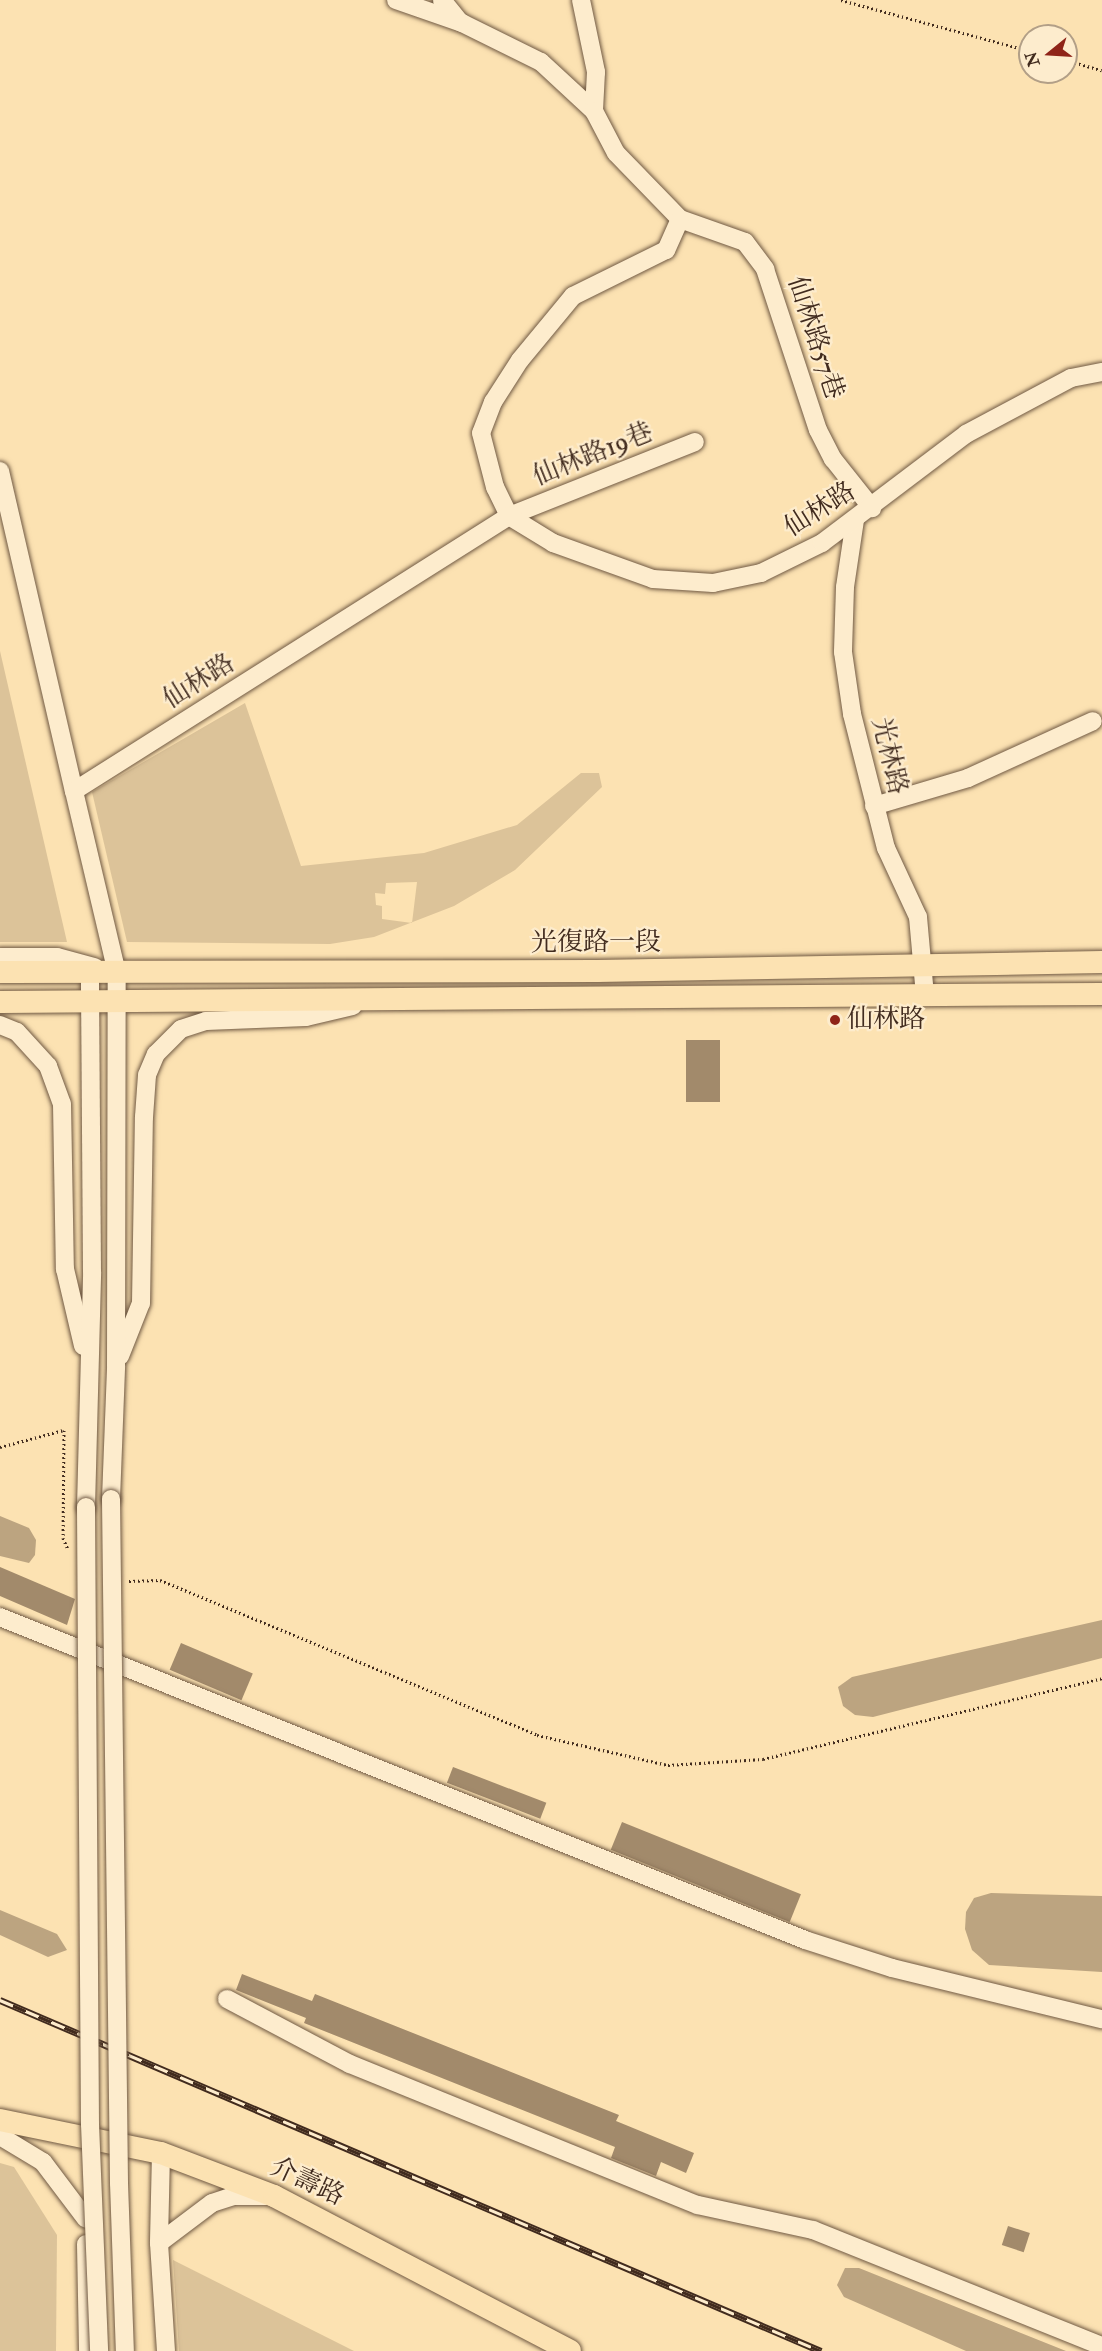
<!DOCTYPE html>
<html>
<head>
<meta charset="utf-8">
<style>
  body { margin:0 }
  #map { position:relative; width:1102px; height:2351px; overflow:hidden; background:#fce2b2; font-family:"IM FELL Double Pica","Noto Serif TC",serif }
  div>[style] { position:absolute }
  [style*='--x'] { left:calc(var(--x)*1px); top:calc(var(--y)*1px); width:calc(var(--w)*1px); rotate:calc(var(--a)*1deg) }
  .green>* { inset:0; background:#dcc399 }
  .water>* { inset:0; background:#bca480 }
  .building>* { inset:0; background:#a28a6b; transform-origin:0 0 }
  .path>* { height:3px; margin-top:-1.5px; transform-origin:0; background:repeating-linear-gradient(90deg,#412b1e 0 1.5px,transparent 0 4.5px) }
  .roads { filter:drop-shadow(0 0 2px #705943) drop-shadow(0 0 2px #705943) }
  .minor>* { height:18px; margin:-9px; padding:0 9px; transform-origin:9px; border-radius:9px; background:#fdeccd }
  .major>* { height:22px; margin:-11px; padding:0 11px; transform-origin:11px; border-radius:11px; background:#fce2b2 }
  .rail>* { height:7px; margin-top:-3.5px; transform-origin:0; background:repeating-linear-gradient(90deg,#fdeccd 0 14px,#412b1e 0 28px); box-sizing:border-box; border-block:2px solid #412b1e }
  .bridges { filter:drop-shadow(0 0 2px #705943) drop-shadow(0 0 2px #705943) }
  .minor-bridge>* { height:18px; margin:-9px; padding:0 9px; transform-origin:9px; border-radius:9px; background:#fdeccd }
  .dots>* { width:16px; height:16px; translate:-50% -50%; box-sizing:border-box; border:3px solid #fdeccd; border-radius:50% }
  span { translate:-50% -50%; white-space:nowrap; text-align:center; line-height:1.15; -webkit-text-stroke:4.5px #fdeccd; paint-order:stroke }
  .street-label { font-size:26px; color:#412b1e }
  .poi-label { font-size:26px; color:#412b1e }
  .left { translate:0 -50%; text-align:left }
  .north { position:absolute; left:1018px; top:24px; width:60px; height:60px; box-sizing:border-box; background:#fdeccd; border:2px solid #b29f87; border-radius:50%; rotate:252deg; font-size:16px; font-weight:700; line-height:24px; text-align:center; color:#412b1e }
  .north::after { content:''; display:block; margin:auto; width:21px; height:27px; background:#8f2418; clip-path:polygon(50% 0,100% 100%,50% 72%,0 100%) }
</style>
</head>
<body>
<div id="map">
  <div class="green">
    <i style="clip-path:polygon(0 651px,67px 942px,0 942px)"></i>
    <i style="clip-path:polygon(evenodd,245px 703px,301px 866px,424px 853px,517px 825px,581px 773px,599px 773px,602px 787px,515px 870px,454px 906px,374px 937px,330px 944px,127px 942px,92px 792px,245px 703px,417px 882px,412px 923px,382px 919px,382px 906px,376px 905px,375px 893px,385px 894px,386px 883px,417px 882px)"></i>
    <i style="clip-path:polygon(0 2163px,14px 2167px,57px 2235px,56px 2351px,0 2351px)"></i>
    <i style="clip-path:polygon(173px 2260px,354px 2351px,179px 2351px)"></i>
  </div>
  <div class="water">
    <i style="clip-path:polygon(0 1516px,29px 1528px,36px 1540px,35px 1555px,29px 1563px,0 1556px)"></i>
    <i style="clip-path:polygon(1102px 1620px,1102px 1658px,873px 1717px,855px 1715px,843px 1706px,838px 1687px,852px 1677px)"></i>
    <i style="clip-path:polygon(991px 1893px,1102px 1896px,1102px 1972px,989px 1965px,972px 1950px,965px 1929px,966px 1912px,974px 1898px)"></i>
    <i style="clip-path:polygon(0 1910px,57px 1934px,67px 1950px,48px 1957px,0 1935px)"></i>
    <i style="clip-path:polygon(845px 2268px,859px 2268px,1066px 2351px,966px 2351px,844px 2297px,837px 2285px)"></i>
  </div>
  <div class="building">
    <i style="left:686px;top:1040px;width:34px;height:62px"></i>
    <i style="clip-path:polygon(0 1567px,75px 1599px,67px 1625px,0 1596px)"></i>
    <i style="left:181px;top:1643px;width:78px;height:29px;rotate:23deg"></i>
    <i style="left:453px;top:1767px;width:100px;height:17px;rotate:21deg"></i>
    <i style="left:622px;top:1822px;width:193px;height:30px;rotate:22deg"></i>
    <i style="clip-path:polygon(242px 1974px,312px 2001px,315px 1994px,619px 2115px,616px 2121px,694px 2153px,686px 2173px,661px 2162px,656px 2176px,611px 2158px,615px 2147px,304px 2023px,306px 2018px,236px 1990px)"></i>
    <i style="left:1008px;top:2226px;width:23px;height:20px;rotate:18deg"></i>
  </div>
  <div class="path">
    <i style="--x:841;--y:0;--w:196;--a:15.1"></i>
    <i style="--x:1066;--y:60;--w:37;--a:16"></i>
    <i style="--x:0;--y:1447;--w:66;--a:-14.9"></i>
    <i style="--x:64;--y:1430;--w:108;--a:90.5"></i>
    <i style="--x:63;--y:1538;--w:12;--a:66"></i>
    <i style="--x:129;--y:1581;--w:31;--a:-2"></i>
    <i style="--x:160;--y:1580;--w:408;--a:22.3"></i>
    <i style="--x:537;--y:1735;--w:134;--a:12.9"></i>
    <i style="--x:668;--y:1765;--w:95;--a:-3.6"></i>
    <i style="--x:763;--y:1759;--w:349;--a:-13.4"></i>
  </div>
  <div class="roads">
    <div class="minor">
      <i style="--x:396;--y:0;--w:70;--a:19.2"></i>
      <i style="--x:462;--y:23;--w:88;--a:26.3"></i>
      <i style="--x:541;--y:62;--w:72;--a:42.8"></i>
      <i style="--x:442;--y:0;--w:28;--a:51"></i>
      <i style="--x:581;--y:0;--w:74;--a:78.2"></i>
      <i style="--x:596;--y:72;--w:39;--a:93"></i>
      <i style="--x:594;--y:111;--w:47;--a:62.4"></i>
      <i style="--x:616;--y:153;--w:92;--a:45.9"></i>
      <i style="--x:680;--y:219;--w:69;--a:19.5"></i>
      <i style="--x:745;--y:242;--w:34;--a:53"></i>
      <i style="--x:765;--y:269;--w:169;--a:71.8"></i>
      <i style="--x:818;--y:430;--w:33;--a:63"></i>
      <i style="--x:833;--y:459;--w:63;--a:51.5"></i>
      <i style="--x:680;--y:219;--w:34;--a:114"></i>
      <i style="--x:666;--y:250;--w:104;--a:153.7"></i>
      <i style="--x:573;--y:296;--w:83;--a:129.6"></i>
      <i style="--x:520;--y:360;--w:50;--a:122.7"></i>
      <i style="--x:493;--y:402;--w:33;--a:111"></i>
      <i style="--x:481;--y:433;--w:56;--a:75.5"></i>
      <i style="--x:495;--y:487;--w:32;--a:64"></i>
      <i style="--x:509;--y:516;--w:200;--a:-21.7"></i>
      <i style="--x:0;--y:471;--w:328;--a:77"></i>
      <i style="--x:855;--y:520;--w:68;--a:98.5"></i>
      <i style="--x:845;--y:587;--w:65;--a:91.8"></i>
      <i style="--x:843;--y:652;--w:63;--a:81.7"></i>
      <i style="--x:852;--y:714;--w:138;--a:75.8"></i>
      <i style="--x:886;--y:848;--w:76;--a:65.1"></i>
      <i style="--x:918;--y:917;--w:79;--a:84.9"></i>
      <i style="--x:874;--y:806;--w:98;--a:-16.6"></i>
      <i style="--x:968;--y:778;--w:137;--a:-24.5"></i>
      <i style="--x:0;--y:957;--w:57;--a:0"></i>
      <i style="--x:57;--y:957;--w:39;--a:15"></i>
      <i style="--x:0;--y:1025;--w:18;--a:22"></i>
      <i style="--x:17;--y:1032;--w:46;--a:47.6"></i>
      <i style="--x:48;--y:1066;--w:40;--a:69.8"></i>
      <i style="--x:62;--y:1104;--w:165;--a:89"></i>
      <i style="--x:65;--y:1269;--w:79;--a:76.8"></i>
      <i style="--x:120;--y:1356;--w:57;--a:-68.4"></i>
      <i style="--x:141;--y:1303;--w:186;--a:-89.1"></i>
      <i style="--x:144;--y:1117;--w:42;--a:-85.9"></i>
      <i style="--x:147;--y:1075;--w:23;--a:-67"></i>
      <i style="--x:156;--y:1054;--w:35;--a:-45"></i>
      <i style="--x:181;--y:1029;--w:26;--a:-18"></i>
      <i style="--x:206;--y:1021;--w:100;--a:-2.3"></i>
      <i style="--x:306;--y:1017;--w:48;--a:-13.2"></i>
      <i style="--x:111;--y:1499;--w:133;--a:-87.8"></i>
      <i style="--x:116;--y:1366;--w:393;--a:-89.9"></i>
      <i style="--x:117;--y:973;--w:187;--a:-103.3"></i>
      <i style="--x:74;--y:791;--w:515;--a:-32.3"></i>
      <i style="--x:509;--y:516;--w:52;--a:31.5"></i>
      <i style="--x:553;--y:543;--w:106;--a:19.8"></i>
      <i style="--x:653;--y:579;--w:60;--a:3.8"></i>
      <i style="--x:713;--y:583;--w:49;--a:-11.8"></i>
      <i style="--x:761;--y:573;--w:68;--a:-26.2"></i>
      <i style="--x:822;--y:543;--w:181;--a:-37.1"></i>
      <i style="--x:966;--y:434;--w:119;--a:-28.1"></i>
      <i style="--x:1071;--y:378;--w:32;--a:-11"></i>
      <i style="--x:86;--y:1507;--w:235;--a:-88.5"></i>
      <i style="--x:92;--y:1272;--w:299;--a:-90.4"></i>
      <i style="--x:0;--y:1617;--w:867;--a:21.86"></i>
      <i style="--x:805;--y:1940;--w:91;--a:17.8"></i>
      <i style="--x:892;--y:1968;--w:216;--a:13.7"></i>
      <i style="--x:227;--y:1999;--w:139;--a:27.9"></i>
      <i style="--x:350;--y:2064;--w:375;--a:22.1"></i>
      <i style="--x:698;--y:2205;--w:118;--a:12.3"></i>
      <i style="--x:813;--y:2230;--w:311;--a:21.9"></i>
      <i style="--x:0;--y:2136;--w:50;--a:31.2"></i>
      <i style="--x:43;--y:2162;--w:71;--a:53"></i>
      <i style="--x:161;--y:2153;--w:90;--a:91.3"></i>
      <i style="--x:159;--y:2243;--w:108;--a:86.3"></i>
      <i style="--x:159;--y:2243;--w:66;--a:-37"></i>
      <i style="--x:212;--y:2203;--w:23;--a:-18"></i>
      <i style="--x:234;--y:2196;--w:32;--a:0"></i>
      <i style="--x:86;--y:2244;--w:107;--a:88.9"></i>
    </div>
    <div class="major">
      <i style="--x:0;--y:972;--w:597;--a:-0.1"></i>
      <i style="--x:597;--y:971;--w:505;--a:-1.02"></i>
      <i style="--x:0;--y:1002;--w:1102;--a:-0.42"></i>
      <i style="--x:0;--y:2120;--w:164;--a:11.6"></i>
      <i style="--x:161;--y:2153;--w:121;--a:20.8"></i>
      <i style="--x:274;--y:2196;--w:334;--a:27.6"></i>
    </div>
  </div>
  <div class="rail">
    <i style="--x:0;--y:2000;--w:893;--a:23.15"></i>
  </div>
  <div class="bridges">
    <div class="minor-bridge">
      <i style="--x:111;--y:1499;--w:684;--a:89.33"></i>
      <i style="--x:119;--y:2183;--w:168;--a:88"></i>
      <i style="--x:86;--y:1507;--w:617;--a:89.63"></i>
      <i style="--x:90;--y:2124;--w:227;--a:87.7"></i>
    </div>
  </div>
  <div class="dots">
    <i style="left:835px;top:1020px;background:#8f2418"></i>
  </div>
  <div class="street-label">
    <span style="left:815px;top:338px;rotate:72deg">仙林路57巷</span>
    <span style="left:593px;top:455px;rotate:-22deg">仙林路19巷</span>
    <span style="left:820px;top:510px;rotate:-32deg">仙林路</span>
    <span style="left:199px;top:682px;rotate:-32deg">仙林路</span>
    <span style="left:889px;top:756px;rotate:77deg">光林路</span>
    <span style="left:596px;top:943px">光復路一段</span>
    <span style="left:307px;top:2182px;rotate:25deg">介壽路</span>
  </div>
  <div class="poi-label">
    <span class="left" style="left:847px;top:1020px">仙林路</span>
  </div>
  <div class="north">N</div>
</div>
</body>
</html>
